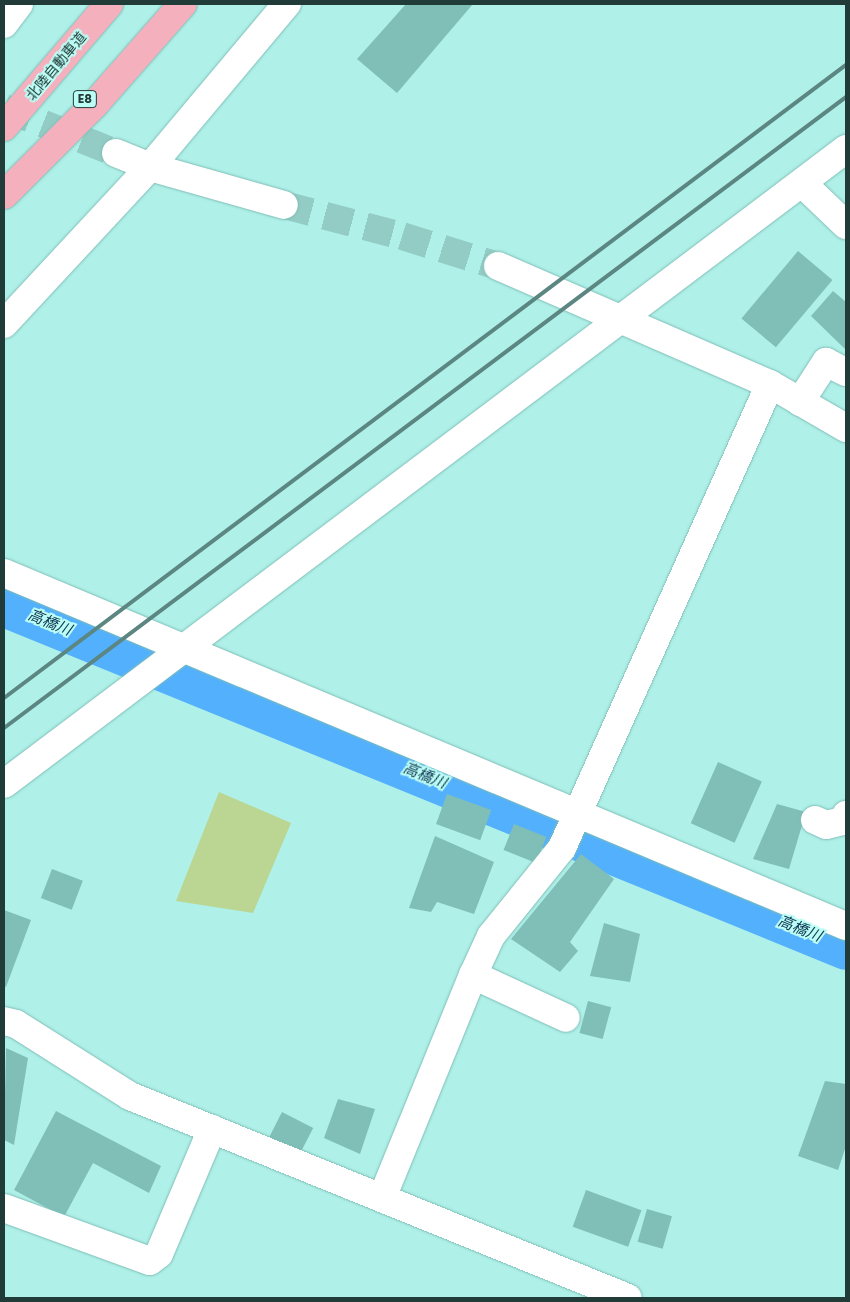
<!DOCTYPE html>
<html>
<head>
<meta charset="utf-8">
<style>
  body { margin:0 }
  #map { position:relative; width:850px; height:1302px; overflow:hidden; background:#aff0e8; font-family:Poppins,"Noto Sans JP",sans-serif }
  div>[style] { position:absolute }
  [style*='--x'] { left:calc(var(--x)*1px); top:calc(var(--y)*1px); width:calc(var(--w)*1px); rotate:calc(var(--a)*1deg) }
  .green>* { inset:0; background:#bad692 }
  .river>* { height:45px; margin:-22.5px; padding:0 22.5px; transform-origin:22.5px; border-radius:22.5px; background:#53b0fd }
  .building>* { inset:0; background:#7fbfb8; transform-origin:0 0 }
  .minor-tunnel>* { height:28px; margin-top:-14px; transform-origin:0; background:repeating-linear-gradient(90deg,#92ccc5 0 28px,transparent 0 42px) }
  .roads { filter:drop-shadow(0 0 1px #7ebdb6) drop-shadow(0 0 1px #7ebdb6) }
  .minor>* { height:28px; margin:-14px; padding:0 14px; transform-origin:14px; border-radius:14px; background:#fff }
  .highway>* { height:28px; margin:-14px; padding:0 14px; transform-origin:14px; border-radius:14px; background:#f5b0bd }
  .rail>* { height:4px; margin:-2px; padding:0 2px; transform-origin:2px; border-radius:2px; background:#5b8681 }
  span { translate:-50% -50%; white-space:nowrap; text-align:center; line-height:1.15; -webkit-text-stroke:4px #bcfdf5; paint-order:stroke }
  .shield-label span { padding:1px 4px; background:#bcfdf5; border:1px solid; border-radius:4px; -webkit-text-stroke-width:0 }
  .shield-label { font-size:12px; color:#203b38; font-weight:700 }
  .street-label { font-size:14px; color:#203b38 }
  .water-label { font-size:15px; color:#0f3654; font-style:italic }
  .frame { position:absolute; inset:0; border:5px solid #203b38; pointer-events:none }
</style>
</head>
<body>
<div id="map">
  <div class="green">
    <i style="clip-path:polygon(219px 792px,291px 823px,253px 913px,176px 901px)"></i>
  </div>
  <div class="river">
    <i style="--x:4;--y:604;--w:909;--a:22.16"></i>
  </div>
  <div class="building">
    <i style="clip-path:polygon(406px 4px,473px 4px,397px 93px,357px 59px)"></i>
    <i style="left:798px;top:251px;width:45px;height:88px;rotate:40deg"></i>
    <i style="clip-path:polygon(833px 291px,846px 302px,846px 350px,811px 316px)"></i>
    <i style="left:718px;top:762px;width:48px;height:67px;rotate:24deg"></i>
    <i style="left:447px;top:794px;width:47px;height:32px;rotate:20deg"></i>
    <i style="clip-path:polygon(777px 804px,806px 812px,789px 869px,753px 859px)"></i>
    <i style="left:514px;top:824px;width:35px;height:28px;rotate:22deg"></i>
    <i style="clip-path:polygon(435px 836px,494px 862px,474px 914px,437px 902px,431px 912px,409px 908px)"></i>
    <i style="clip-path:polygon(581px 854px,614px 879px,570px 942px,578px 951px,560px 972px,511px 939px)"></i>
    <i style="left:52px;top:869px;width:33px;height:31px;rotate:21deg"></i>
    <i style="clip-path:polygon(4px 910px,31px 920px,6px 987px,4px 986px)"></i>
    <i style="clip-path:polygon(604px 923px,640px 934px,630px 982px,590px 976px)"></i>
    <i style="left:588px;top:1001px;width:24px;height:33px;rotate:15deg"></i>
    <i style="clip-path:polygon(6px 1048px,28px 1058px,14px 1145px,4px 1140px)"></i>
    <i style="clip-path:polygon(825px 1081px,846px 1084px,846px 1146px,838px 1170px,798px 1156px)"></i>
    <i style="clip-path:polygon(338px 1099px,375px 1109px,360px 1154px,324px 1138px)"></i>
    <i style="clip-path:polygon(56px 1111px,161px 1166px,149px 1193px,93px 1163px,64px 1217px,14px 1190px)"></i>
    <i style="left:282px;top:1112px;width:35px;height:28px;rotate:27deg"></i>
    <i style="left:586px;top:1190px;width:59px;height:39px;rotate:20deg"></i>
    <i style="left:647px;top:1209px;width:26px;height:34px;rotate:16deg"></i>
  </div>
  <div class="minor-tunnel">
    <i style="--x:4;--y:108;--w:121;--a:21.9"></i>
    <i style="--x:284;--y:205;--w:122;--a:14.7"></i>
    <i style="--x:402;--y:236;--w:101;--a:17.4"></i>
  </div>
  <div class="roads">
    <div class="minor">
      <i style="--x:4;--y:24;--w:25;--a:-53"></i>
      <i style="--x:116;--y:153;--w:37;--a:22"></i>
      <i style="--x:150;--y:167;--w:139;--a:15.8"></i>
      <i style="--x:802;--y:183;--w:61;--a:43.7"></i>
      <i style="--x:498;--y:266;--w:296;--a:23.5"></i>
      <i style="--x:770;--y:384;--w:88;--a:30.1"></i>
      <i style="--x:4;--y:324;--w:214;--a:-47.1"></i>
      <i style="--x:150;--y:167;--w:213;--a:-50"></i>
      <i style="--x:800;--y:402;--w:48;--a:-57"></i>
      <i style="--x:826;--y:362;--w:22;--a:27"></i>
      <i style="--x:4;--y:573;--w:913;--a:22.75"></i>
      <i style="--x:4;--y:784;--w:1055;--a:-37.02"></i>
      <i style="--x:815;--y:820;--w:12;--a:24"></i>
      <i style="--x:826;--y:825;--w:17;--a:-13"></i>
      <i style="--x:843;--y:821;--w:7;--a:-63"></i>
      <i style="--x:473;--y:975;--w:43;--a:-65.2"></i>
      <i style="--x:491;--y:936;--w:113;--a:-51.1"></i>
      <i style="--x:562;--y:848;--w:508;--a:-65.85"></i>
      <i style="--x:4;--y:1021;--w:12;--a:14"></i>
      <i style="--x:16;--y:1024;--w:135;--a:32.3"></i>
      <i style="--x:130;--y:1096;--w:537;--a:22.08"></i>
      <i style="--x:382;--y:1198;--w:241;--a:-67.8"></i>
      <i style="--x:473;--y:975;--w:102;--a:24.8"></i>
      <i style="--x:4;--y:1208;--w:155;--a:20"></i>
      <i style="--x:150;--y:1261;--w:11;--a:-38"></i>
      <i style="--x:159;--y:1254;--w:136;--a:-67"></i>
    </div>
    <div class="highway">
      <i style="--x:4;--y:127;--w:162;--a:-49.5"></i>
      <i style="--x:4;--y:195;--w:129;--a:-45"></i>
      <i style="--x:95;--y:104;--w:133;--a:-48.7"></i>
    </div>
  </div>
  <div class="rail">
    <i style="--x:4;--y:698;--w:1053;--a:-36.94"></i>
    <i style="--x:4;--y:728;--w:1052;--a:-36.85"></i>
  </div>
  <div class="shield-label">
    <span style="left:85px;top:99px">E8</span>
  </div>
  <div class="street-label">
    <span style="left:56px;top:66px;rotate:-50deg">北陸自動車道</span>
  </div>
  <div class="water-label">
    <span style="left:50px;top:622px;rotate:22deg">高橋川</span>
    <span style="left:425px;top:775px;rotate:22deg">高橋川</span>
    <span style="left:800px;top:928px;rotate:22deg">高橋川</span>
  </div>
  <div class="frame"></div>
</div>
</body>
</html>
